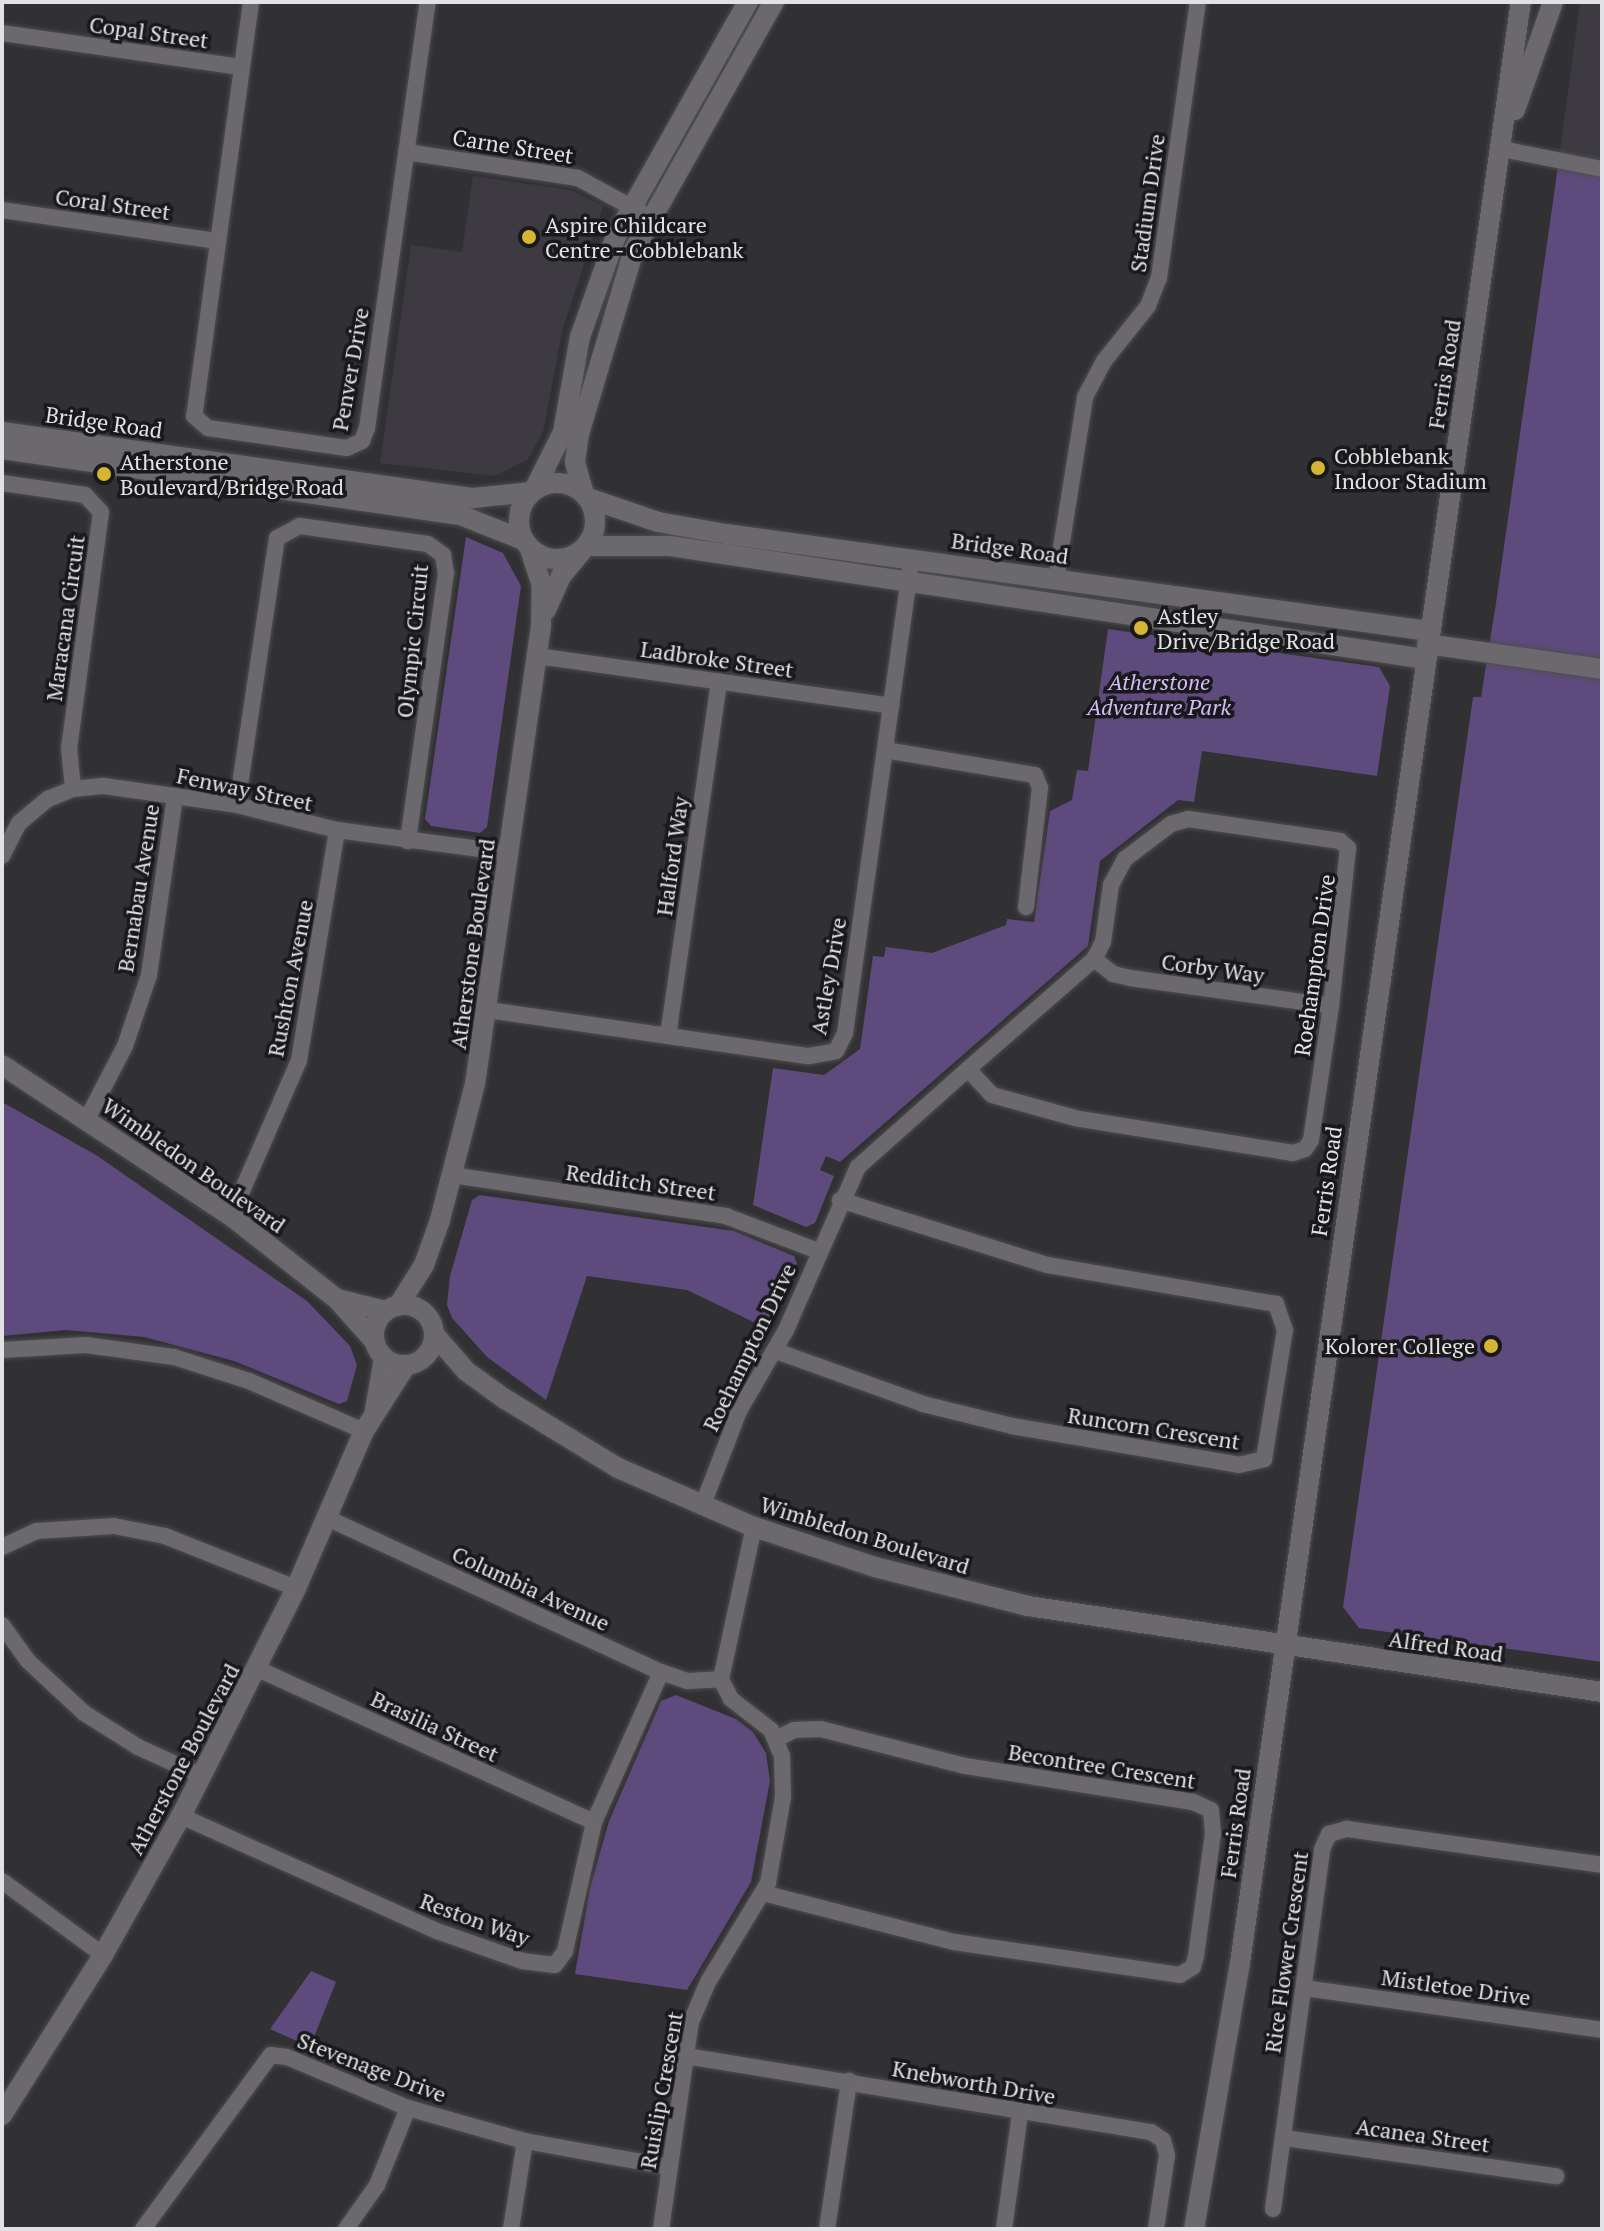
<!DOCTYPE html>
<html>
<head>
<meta charset="utf-8">
<style>
  body { margin:0 }
  #map { position:relative; width:1604px; height:2231px; overflow:hidden; background:#313033; font-family:"PT Serif",serif }
  div>[style] { position:absolute }
  [style*='--x'] { left:calc(var(--x)*1px); top:calc(var(--y)*1px); width:calc(var(--w)*1px); rotate:calc(var(--a)*1deg) }
  .built>* { inset:0; background:#3d3a42 }
  .green>* { inset:0; background:#5e4a7d }
  .roads { filter:drop-shadow(0 0 2px #4d4d4f) drop-shadow(0 0 2px #4d4d4f) }
  .street>* { height:16px; margin:-8px; padding:0 8px; transform-origin:8px; border-radius:8px; background:#6b696d }
  .secondary>* { height:20px; margin:-10px; padding:0 10px; transform-origin:10px; border-radius:10px; background:#6b696d }
  .secondary>.ring { margin:-10px; padding:0; box-sizing:content-box; background:none; border:20px solid #6b696d; border-radius:50% }
  .dots>* { width:22px; height:22px; translate:-50% -50%; box-sizing:border-box; border:4px solid #19181a; border-radius:50% }
  span { translate:-50% -50%; white-space:nowrap; text-align:center; line-height:1.15; -webkit-text-stroke:7px #19181a; paint-order:stroke }
  .street-label { font-size:22px; color:#e2e2e4 }
  .poi-label { font-size:22px; color:#e2e2e4 }
  .left { translate:0 -50%; text-align:left }
  .right { translate:-100% -50%; text-align:right }
  .park-label { font-size:22px; color:#d1bbf8; font-style:italic }
  .frame { position:absolute; inset:0; border:4px solid #e2e2e4; pointer-events:none }
</style>
</head>
<body>
<div id="map">
  <div class="built">
    <i style="clip-path:polygon(1580px 2px,1602px 2px,1602px 175px,1558px 166px)"></i>
    <i style="clip-path:polygon(473px 176px,571px 190px,603px 206px,563px 328px,543px 432px,528px 459px,495px 476px,380px 463px,411px 245px,462px 252px)"></i>
  </div>
  <div class="green">
    <i style="clip-path:polygon(1558px 166px,1602px 175px,1602px 1662px,1359px 1628px,1343px 1607px,1473px 697px,1481px 697px,1496px 603px)"></i>
    <i style="clip-path:polygon(466px 537px,503px 553px,521px 586px,487px 827px,480px 833px,431px 826px,425px 819px)"></i>
    <i style="clip-path:polygon(1108px 629px,1379px 667px,1390px 686px,1377px 776px,1202px 751px,1194px 802px,1178px 800px,1100px 861px,1088px 946px,840px 1162px,826px 1156px,820px 1170px,834px 1176px,815px 1223px,806px 1227px,753px 1205px,773px 1068px,824px 1075px,860px 1049px,873px 956px,884px 957px,886px 947px,932px 953px,1006px 925px,1007px 919px,1034px 922px,1050px 811px,1072px 800px,1077px 770px,1088px 771px)"></i>
    <i style="clip-path:polygon(2px 1102px,96px 1155px,307px 1301px,350px 1346px,357px 1365px,347px 1401px,339px 1404px,234px 1361px,144px 1337px,66px 1330px,2px 1336px)"></i>
    <i style="clip-path:polygon(480px 1195px,734px 1231px,794px 1256px,797px 1264px,772px 1323px,764px 1327px,687px 1290px,587px 1276px,546px 1400px,487px 1357px,452px 1318px,447px 1305px,450px 1276px,472px 1200px)"></i>
    <i style="clip-path:polygon(676px 1695px,736px 1719px,753px 1732px,766px 1753px,770px 1781px,751px 1882px,687px 1990px,575px 1974px,590px 1888px,609px 1821px,661px 1701px)"></i>
    <i style="clip-path:polygon(311px 1971px,336px 1982px,310px 2047px,270px 2029px)"></i>
  </div>
  <div class="roads">
    <div class="street">
      <i style="--x:251;--y:2;--w:418;--a:97.8"></i>
      <i style="--x:194;--y:416;--w:18;--a:41"></i>
      <i style="--x:208;--y:428;--w:140;--a:8.2"></i>
      <i style="--x:347;--y:448;--w:17;--a:-25"></i>
      <i style="--x:362;--y:441;--w:14;--a:-69"></i>
      <i style="--x:367;--y:428;--w:430;--a:-81.9"></i>
      <i style="--x:2;--y:33;--w:242;--a:8.1"></i>
      <i style="--x:1502;--y:149;--w:102;--a:11.3"></i>
      <i style="--x:406;--y:152;--w:174;--a:8.6"></i>
      <i style="--x:578;--y:178;--w:83;--a:28.7"></i>
      <i style="--x:2;--y:210;--w:217;--a:8.2"></i>
      <i style="--x:2;--y:483;--w:84;--a:8.2"></i>
      <i style="--x:85;--y:495;--w:23;--a:47"></i>
      <i style="--x:101;--y:512;--w:238;--a:97.7"></i>
      <i style="--x:69;--y:748;--w:41;--a:84.4"></i>
      <i style="--x:1056;--y:579;--w:184;--a:-80.9"></i>
      <i style="--x:1085;--y:397;--w:41;--a:-62.2"></i>
      <i style="--x:1104;--y:361;--w:70;--a:-51.3"></i>
      <i style="--x:1148;--y:306;--w:30;--a:-69"></i>
      <i style="--x:1159;--y:278;--w:279;--a:-82"></i>
      <i style="--x:537;--y:656;--w:358;--a:8"></i>
      <i style="--x:885;--y:750;--w:152;--a:9.5"></i>
      <i style="--x:1035;--y:775;--w:14;--a:69"></i>
      <i style="--x:1040;--y:788;--w:120;--a:96.7"></i>
      <i style="--x:237;--y:805;--w:270;--a:-81.5"></i>
      <i style="--x:277;--y:538;--w:26;--a:-28"></i>
      <i style="--x:300;--y:526;--w:129;--a:8"></i>
      <i style="--x:428;--y:544;--w:19;--a:36"></i>
      <i style="--x:443;--y:555;--w:18;--a:81"></i>
      <i style="--x:446;--y:573;--w:271;--a:98.1"></i>
      <i style="--x:2;--y:856;--w:37;--a:-63"></i>
      <i style="--x:19;--y:823;--w:38;--a:-40"></i>
      <i style="--x:48;--y:799;--w:27;--a:-22"></i>
      <i style="--x:73;--y:789;--w:31;--a:-6"></i>
      <i style="--x:104;--y:786;--w:134;--a:8.1"></i>
      <i style="--x:237;--y:805;--w:103;--a:14"></i>
      <i style="--x:337;--y:830;--w:175;--a:7.6"></i>
      <i style="--x:1094;--y:959;--w:24;--a:38"></i>
      <i style="--x:1113;--y:974;--w:17;--a:13"></i>
      <i style="--x:1130;--y:978;--w:203;--a:7.9"></i>
      <i style="--x:488;--y:1010;--w:324;--a:8.2"></i>
      <i style="--x:809;--y:1056;--w:27;--a:-10"></i>
      <i style="--x:836;--y:1051;--w:20;--a:-63"></i>
      <i style="--x:845;--y:1033;--w:480;--a:-82"></i>
      <i style="--x:668;--y:1036;--w:358;--a:-81.8"></i>
      <i style="--x:87;--y:1119;--w:82;--a:-62.5"></i>
      <i style="--x:125;--y:1046;--w:75;--a:-71.3"></i>
      <i style="--x:149;--y:975;--w:181;--a:-81.7"></i>
      <i style="--x:452;--y:1175;--w:277;--a:8.5"></i>
      <i style="--x:726;--y:1216;--w:98;--a:20.8"></i>
      <i style="--x:231;--y:1216;--w:170;--a:-66.4"></i>
      <i style="--x:299;--y:1060;--w:233;--a:-80.6"></i>
      <i style="--x:2;--y:1350;--w:84;--a:-3.4"></i>
      <i style="--x:86;--y:1345;--w:89;--a:7.8"></i>
      <i style="--x:174;--y:1357;--w:79;--a:17.7"></i>
      <i style="--x:249;--y:1381;--w:125;--a:23.5"></i>
      <i style="--x:776;--y:1351;--w:156;--a:19.8"></i>
      <i style="--x:923;--y:1404;--w:92;--a:13.9"></i>
      <i style="--x:1012;--y:1426;--w:230;--a:9.7"></i>
      <i style="--x:1239;--y:1465;--w:26;--a:-13"></i>
      <i style="--x:1264;--y:1459;--w:131;--a:-80.8"></i>
      <i style="--x:1285;--y:1330;--w:28;--a:-109"></i>
      <i style="--x:1276;--y:1304;--w:232;--a:-170.3"></i>
      <i style="--x:1047;--y:1265;--w:217;--a:-162.6"></i>
      <i style="--x:702;--y:1507;--w:103;--a:-68.9"></i>
      <i style="--x:739;--y:1411;--w:94;--a:-59.9"></i>
      <i style="--x:786;--y:1330;--w:178;--a:-66.2"></i>
      <i style="--x:858;--y:1167;--w:147;--a:-41.7"></i>
      <i style="--x:968;--y:1069;--w:167;--a:-41.1"></i>
      <i style="--x:1094;--y:959;--w:19;--a:-62"></i>
      <i style="--x:1103;--y:942;--w:58;--a:-82"></i>
      <i style="--x:1111;--y:885;--w:30;--a:-62"></i>
      <i style="--x:1125;--y:859;--w:58;--a:-37.3"></i>
      <i style="--x:1171;--y:824;--w:18;--a:-16"></i>
      <i style="--x:1188;--y:819;--w:154;--a:8.2"></i>
      <i style="--x:1340;--y:841;--w:11;--a:41"></i>
      <i style="--x:1348;--y:848;--w:159;--a:96.1"></i>
      <i style="--x:1331;--y:1006;--w:135;--a:98.5"></i>
      <i style="--x:1311;--y:1140;--w:11;--a:124"></i>
      <i style="--x:1305;--y:1149;--w:13;--a:162"></i>
      <i style="--x:1293;--y:1153;--w:221;--a:-170.9"></i>
      <i style="--x:1075;--y:1118;--w:86;--a:-164.5"></i>
      <i style="--x:992;--y:1095;--w:35;--a:-133"></i>
      <i style="--x:327;--y:1518;--w:368;--a:24.8"></i>
      <i style="--x:661;--y:1672;--w:28;--a:19"></i>
      <i style="--x:687;--y:1681;--w:34;--a:-3"></i>
      <i style="--x:2;--y:1547;--w:38;--a:-25"></i>
      <i style="--x:37;--y:1531;--w:77;--a:-3.7"></i>
      <i style="--x:114;--y:1526;--w:52;--a:11.1"></i>
      <i style="--x:165;--y:1536;--w:141;--a:21.7"></i>
      <i style="--x:2;--y:1625;--w:44;--a:54.2"></i>
      <i style="--x:28;--y:1661;--w:76;--a:42.9"></i>
      <i style="--x:84;--y:1713;--w:64;--a:32.2"></i>
      <i style="--x:138;--y:1747;--w:70;--a:24.4"></i>
      <i style="--x:258;--y:1669;--w:369;--a:24.5"></i>
      <i style="--x:181;--y:1816;--w:281;--a:24.2"></i>
      <i style="--x:437;--y:1931;--w:90;--a:19.4"></i>
      <i style="--x:522;--y:1961;--w:33;--a:7"></i>
      <i style="--x:555;--y:1965;--w:17;--a:-54"></i>
      <i style="--x:565;--y:1951;--w:132;--a:-77.3"></i>
      <i style="--x:594;--y:1822;--w:164;--a:-65.9"></i>
      <i style="--x:2;--y:1881;--w:125;--a:36.2"></i>
      <i style="--x:763;--y:1893;--w:197;--a:14.4"></i>
      <i style="--x:954;--y:1942;--w:228;--a:8.3"></i>
      <i style="--x:1180;--y:1975;--w:15;--a:-32"></i>
      <i style="--x:1193;--y:1967;--w:11;--a:-75"></i>
      <i style="--x:1196;--y:1956;--w:123;--a:-82.1"></i>
      <i style="--x:1213;--y:1834;--w:24;--a:-95"></i>
      <i style="--x:1211;--y:1810;--w:20;--a:-156"></i>
      <i style="--x:1193;--y:1802;--w:231;--a:-171"></i>
      <i style="--x:965;--y:1766;--w:149;--a:-165.6"></i>
      <i style="--x:821;--y:1729;--w:27;--a:178"></i>
      <i style="--x:794;--y:1730;--w:20;--a:153"></i>
      <i style="--x:1304;--y:1988;--w:301;--a:8"></i>
      <i style="--x:686;--y:2056;--w:471;--a:9.3"></i>
      <i style="--x:1151;--y:2132;--w:14;--a:34"></i>
      <i style="--x:1163;--y:2140;--w:16;--a:75"></i>
      <i style="--x:1167;--y:2155;--w:75;--a:98.5"></i>
      <i style="--x:1284;--y:2138;--w:275;--a:8"></i>
      <i style="--x:1273;--y:2209;--w:363;--a:-82.2"></i>
      <i style="--x:1322;--y:1849;--w:17;--a:-65"></i>
      <i style="--x:1329;--y:1834;--w:19;--a:-16"></i>
      <i style="--x:1347;--y:1829;--w:258;--a:8"></i>
      <i style="--x:143;--y:2229;--w:216;--a:-53.7"></i>
      <i style="--x:271;--y:2055;--w:16;--a:7"></i>
      <i style="--x:287;--y:2057;--w:131;--a:22.9"></i>
      <i style="--x:408;--y:2108;--w:122;--a:15.8"></i>
      <i style="--x:525;--y:2141;--w:146;--a:10.2"></i>
      <i style="--x:346;--y:2229;--w:54;--a:-54.8"></i>
      <i style="--x:377;--y:2185;--w:83;--a:-68.1"></i>
      <i style="--x:511;--y:2229;--w:89;--a:-81"></i>
      <i style="--x:661;--y:2229;--w:209;--a:-81.8"></i>
      <i style="--x:691;--y:2022;--w:43;--a:-67"></i>
      <i style="--x:708;--y:1982;--w:116;--a:-58.8"></i>
      <i style="--x:768;--y:1883;--w:87;--a:-80.1"></i>
      <i style="--x:783;--y:1797;--w:41;--a:-91.4"></i>
      <i style="--x:782;--y:1756;--w:28;--a:-113"></i>
      <i style="--x:771;--y:1730;--w:51;--a:-142.2"></i>
      <i style="--x:731;--y:1699;--w:22;--a:-117"></i>
      <i style="--x:721;--y:1679;--w:156;--a:-77.8"></i>
      <i style="--x:827;--y:2229;--w:150;--a:-81.5"></i>
      <i style="--x:1004;--y:2229;--w:116;--a:-82.1"></i>
    </div>
    <div class="secondary">
      <i style="--x:1515;--y:110;--w:114;--a:-70.6"></i>
      <i style="--x:2;--y:432;--w:476;--a:8"></i>
      <i style="--x:473;--y:498;--w:59;--a:-5.8"></i>
      <i style="--x:2;--y:449;--w:463;--a:8.2"></i>
      <i style="--x:460;--y:515;--w:68;--a:21.6"></i>
      <i class="ring" style="left:519px;top:483px;width:56px;height:56px"></i>
      <i style="--x:534;--y:490;--w:65;--a:-63.4"></i>
      <i style="--x:563;--y:432;--w:97;--a:-79.9"></i>
      <i style="--x:580;--y:337;--w:107;--a:-70.4"></i>
      <i style="--x:616;--y:236;--w:269;--a:-60.6"></i>
      <i style="--x:584;--y:494;--w:33;--a:-106"></i>
      <i style="--x:575;--y:462;--w:28;--a:-82"></i>
      <i style="--x:579;--y:434;--w:192;--a:-73.4"></i>
      <i style="--x:634;--y:250;--w:285;--a:-60.6"></i>
      <i style="--x:588;--y:498;--w:74;--a:18.9"></i>
      <i style="--x:658;--y:522;--w:69;--a:10"></i>
      <i style="--x:726;--y:534;--w:710;--a:7.86"></i>
      <i style="--x:586;--y:546;--w:84;--a:0"></i>
      <i style="--x:670;--y:546;--w:763;--a:8.51"></i>
      <i style="--x:546;--y:610;--w:37;--a:-66"></i>
      <i style="--x:561;--y:576;--w:31;--a:-50"></i>
      <i style="--x:1427;--y:644;--w:177;--a:8.1"></i>
      <i style="--x:2;--y:1065;--w:274;--a:33.4"></i>
      <i style="--x:231;--y:1216;--w:135;--a:38.1"></i>
      <i style="--x:337;--y:1299;--w:57;--a:48.5"></i>
      <i style="--x:337;--y:1299;--w:50;--a:13.8"></i>
      <i class="ring" style="left:374px;top:1305px;width:40px;height:40px"></i>
      <i style="--x:398;--y:1306;--w:49;--a:-57.6"></i>
      <i style="--x:424;--y:1265;--w:48;--a:-70.4"></i>
      <i style="--x:440;--y:1220;--w:140;--a:-75.6"></i>
      <i style="--x:475;--y:1084;--w:464;--a:-81.8"></i>
      <i style="--x:541;--y:625;--w:39;--a:-89"></i>
      <i style="--x:542;--y:586;--w:39;--a:-108"></i>
      <i style="--x:434;--y:1334;--w:49;--a:49.1"></i>
      <i style="--x:466;--y:1371;--w:48;--a:35.7"></i>
      <i style="--x:505;--y:1399;--w:132;--a:31.4"></i>
      <i style="--x:618;--y:1468;--w:148;--a:23.5"></i>
      <i style="--x:754;--y:1527;--w:127;--a:18.3"></i>
      <i style="--x:875;--y:1567;--w:158;--a:14.3"></i>
      <i style="--x:1028;--y:1606;--w:580;--a:8.52"></i>
      <i style="--x:375;--y:1410;--w:53;--a:-80.2"></i>
      <i style="--x:2;--y:2115;--w:189;--a:-57.7"></i>
      <i style="--x:103;--y:1955;--w:159;--a:-60.7"></i>
      <i style="--x:181;--y:1816;--w:255;--a:-63.2"></i>
      <i style="--x:296;--y:1588;--w:171;--a:-66.6"></i>
      <i style="--x:364;--y:1431;--w:78;--a:-57.5"></i>
      <i style="--x:1194;--y:2229;--w:270;--a:-80.2"></i>
      <i style="--x:1240;--y:1963;--w:1981;--a:-81.85"></i>
    </div>
  </div>
  <div class="dots">
    <i style="left:529px;top:237px;background:#d6b534"></i>
    <i style="left:1318px;top:468px;background:#d6b534"></i>
    <i style="left:104px;top:474px;background:#d6b534"></i>
    <i style="left:1141px;top:628px;background:#d6b534"></i>
    <i style="left:1491px;top:1346px;background:#d6b534"></i>
  </div>
  <div class="street-label">
    <span style="left:149px;top:32px;rotate:8deg">Copal Street</span>
    <span style="left:513px;top:146px;rotate:9deg">Carne Street</span>
    <span style="left:1147px;top:203px;rotate:-82deg">Stadium Drive</span>
    <span style="left:113px;top:204px;rotate:8deg">Coral Street</span>
    <span style="left:350px;top:369px;rotate:-80deg">Penver Drive</span>
    <span style="left:1444px;top:374px;rotate:-81deg">Ferris Road</span>
    <span style="left:104px;top:422px;rotate:8deg">Bridge Road</span>
    <span style="left:1010px;top:548px;rotate:8deg">Bridge Road</span>
    <span style="left:65px;top:618px;rotate:-82deg">Maracana Circuit</span>
    <span style="left:412px;top:641px;rotate:-84deg">Olympic Circuit</span>
    <span style="left:717px;top:659px;rotate:8deg">Ladbroke Street</span>
    <span style="left:245px;top:789px;rotate:12deg">Fenway Street</span>
    <span style="left:672px;top:856px;rotate:-82deg">Halford Way</span>
    <span style="left:138px;top:888px;rotate:-81deg">Bernabau Avenue</span>
    <span style="left:472px;top:944px;rotate:-82deg">Atherstone Boulevard</span>
    <span style="left:1314px;top:965px;rotate:-82deg">Roehampton Drive</span>
    <span style="left:1213px;top:968px;rotate:8deg">Corby Way</span>
    <span style="left:828px;top:976px;rotate:-80deg">Astley Drive</span>
    <span style="left:290px;top:978px;rotate:-79deg">Rushton Avenue</span>
    <span style="left:194px;top:1165px;rotate:35deg">Wimbledon Boulevard</span>
    <span style="left:1326px;top:1181px;rotate:-82deg">Ferris Road</span>
    <span style="left:641px;top:1182px;rotate:8deg">Redditch Street</span>
    <span style="left:749px;top:1347px;rotate:-64deg">Roehampton Drive</span>
    <span style="left:1154px;top:1428px;rotate:9deg">Runcorn Crescent</span>
    <span style="left:865px;top:1535px;rotate:17deg">Wimbledon Boulevard</span>
    <span style="left:531px;top:1588px;rotate:25deg">Columbia Avenue</span>
    <span style="left:1446px;top:1646px;rotate:8deg">Alfred Road</span>
    <span style="left:435px;top:1726px;rotate:25deg">Brasilia Street</span>
    <span style="left:183px;top:1759px;rotate:-62deg">Atherstone Boulevard</span>
    <span style="left:1102px;top:1766px;rotate:9deg">Becontree Crescent</span>
    <span style="left:1235px;top:1823px;rotate:-82deg">Ferris Road</span>
    <span style="left:475px;top:1919px;rotate:20deg">Reston Way</span>
    <span style="left:1286px;top:1952px;rotate:-82deg">Rice Flower Crescent</span>
    <span style="left:1456px;top:1987px;rotate:8deg">Mistletoe Drive</span>
    <span style="left:372px;top:2067px;rotate:21deg">Stevenage Drive</span>
    <span style="left:974px;top:2082px;rotate:10deg">Knebworth Drive</span>
    <span style="left:661px;top:2090px;rotate:-80deg">Ruislip Crescent</span>
    <span style="left:1423px;top:2135px;rotate:8deg">Acanea Street</span>
  </div>
  <div class="poi-label">
    <span class="left" style="left:545px;top:237px">Aspire Childcare<br>Centre - Cobblebank</span>
    <span class="left" style="left:1334px;top:468px">Cobblebank<br>Indoor Stadium</span>
    <span class="left" style="left:120px;top:474px">Atherstone<br>Boulevard/Bridge Road</span>
    <span class="left" style="left:1157px;top:628px">Astley<br>Drive/Bridge Road</span>
    <span class="right" style="left:1475px;top:1346px">Kolorer College</span>
  </div>
  <div class="park-label">
    <span style="left:1159px;top:694px">Atherstone<br>Adventure Park</span>
  </div>
  <div class="frame"></div>
</div>
</body>
</html>
